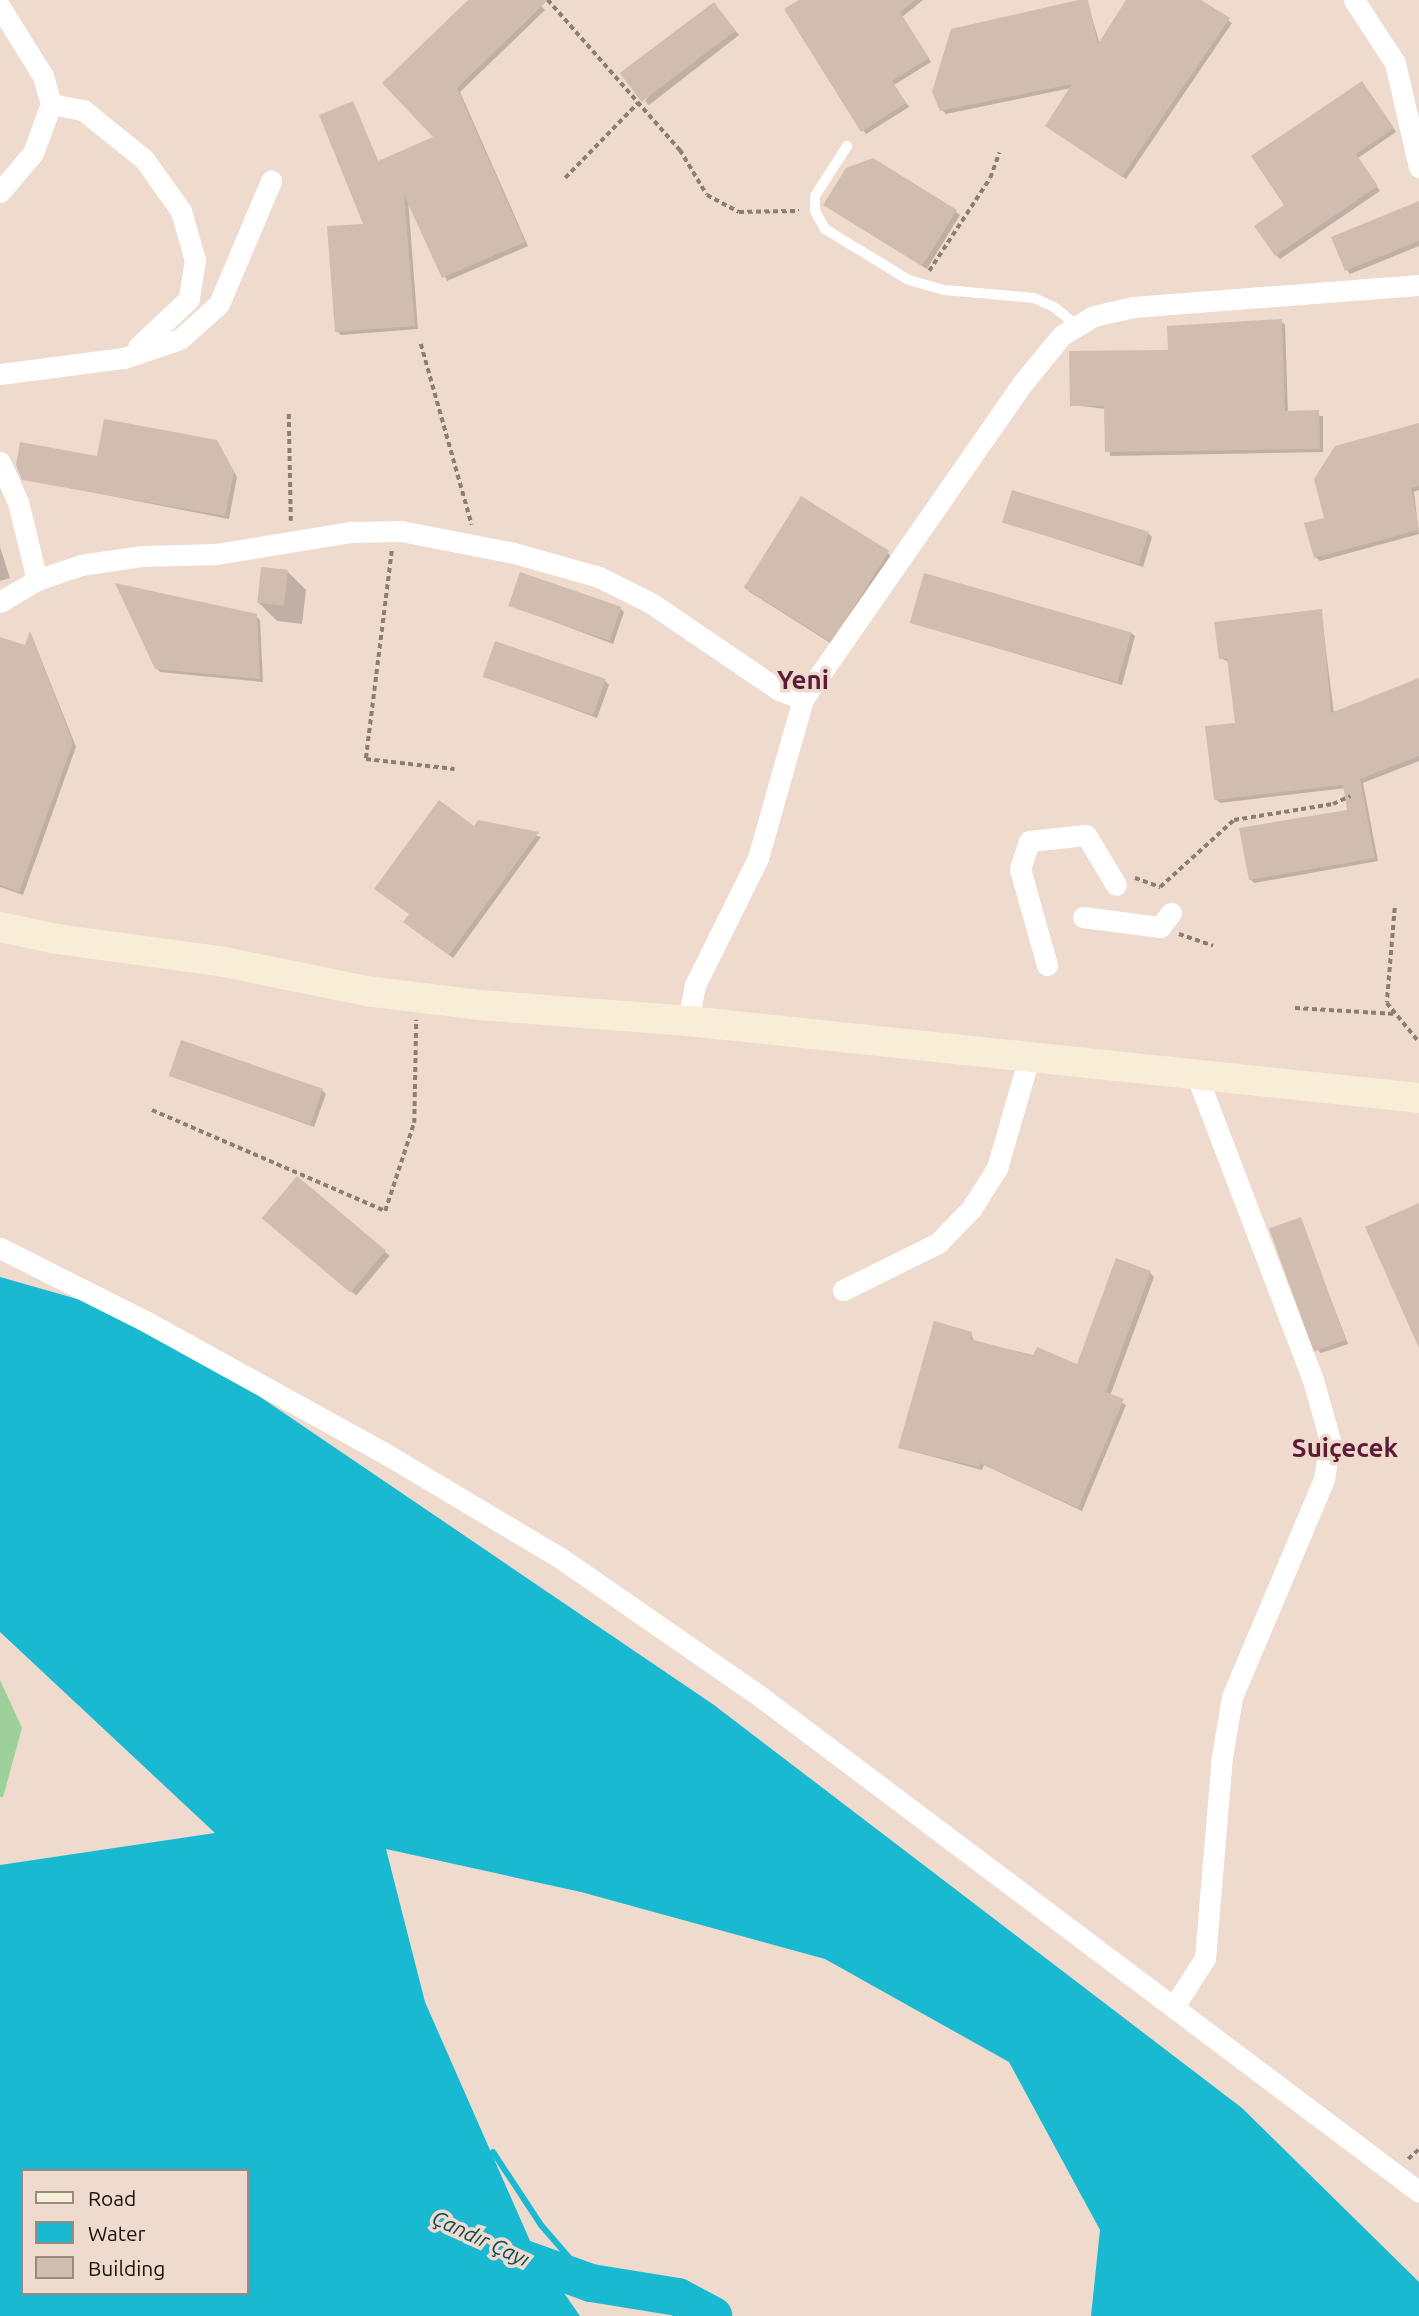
<!DOCTYPE html>
<html>
<head>
<meta charset="utf-8">
<style>
  body { margin:0 }
  #map { position:relative; width:1419px; height:2316px; overflow:hidden; background:#efdbcd; font-family:Ubuntu,sans-serif }
  div>[style] { position:absolute }
  [style*='--x'] { left:calc(var(--x)*1px); top:calc(var(--y)*1px); width:calc(var(--w)*1px); rotate:calc(var(--a)*1deg) }
  .green>* { inset:0; background:#9ed09a }
  .water>* { inset:0; background:#19b9d1 }
  .shadow>* { inset:0; background:#0003; transform-origin:0 0 }
  .stream>* { height:6px; margin:-3px; padding:0 3px; transform-origin:3px; border-radius:3px; background:#19b9d1 }
  .river>* { height:38px; margin:-19px; padding:0 19px; transform-origin:19px; border-radius:19px; background:#19b9d1 }
  .building>* { inset:0; background:#d0bdaf; transform-origin:0 0 }
  .path>* { height:3.5px; margin-top:-1.75px; transform-origin:0; background:repeating-linear-gradient(90deg,#8c7e74 0 5px,transparent 0 8.5px) }
  .lane>* { height:10px; margin:-5px; padding:0 5px; transform-origin:5px; border-radius:5px; background:#fff }
  .street>* { height:21px; margin:-10.5px; padding:0 10.5px; transform-origin:10.5px; border-radius:10.5px; background:#fff }
  .secondary>* { height:30px; margin:-15px; padding:0 15px; transform-origin:15px; border-radius:15px; background:#f8eed7 }
  span { translate:-50% -50%; white-space:nowrap; text-align:center; line-height:1.15; -webkit-text-stroke:7px #efdbcd; paint-order:stroke }
  .water-label { font-size:21px; color:#0c4a55; font-style:italic }
  .district-label { font-size:26px; color:#5d1b38; font-weight:700 }
  .legend { position:absolute; left:21px; top:2169px; width:228px; height:126px; box-sizing:border-box; background:#efdbcd; border:2px solid #998b80; margin:0; padding:9px 12px; list-style:none; font-size:21px; color:#19120d }
  .legend li { display:flex; align-items:center; gap:14px; height:35px }
  .legend b { width:35px; border:2px solid #998b80 }
</style>
</head>
<body>
<div id="map">
  <div class="green">
    <i style="clip-path:polygon(0 1680px,22px 1728px,3px 1797px,0 1797px)"></i>
  </div>
  <div class="water">
    <i style="clip-path:polygon(evenodd,0 1277px,144px 1318px,714px 1705px,1242px 2108px,1419px 2282px,1419px 2316px,1091px 2316px,1100px 2230px,1009px 2062px,825px 1959px,581px 1892px,386px 1849px,425px 2002px,534px 2250px,580px 2316px,0 2316px,0 1865px,215px 1833px,0 1632px,0 1277px,23px 2171px,247px 2171px,247px 2293px,23px 2293px,23px 2171px)"></i>
  </div>
  <div class="shadow">
    <i style="clip-path:polygon(471px 0,535px 0,545px 10px,460px 92px,528px 246px,447px 281px,408px 199px,418px 329px,341px 335px,337px 331px,366px 225px,353px 103px,379px 163px,436px 137px)"></i>
    <i style="clip-path:polygon(802px 0,923px 0,902px 17px,931px 62px,894px 85px,909px 107px,866px 134px,863px 130px)"></i>
    <i style="clip-path:polygon(1087px 0,1100px 45px,1128px 0,1198px 0,1232px 23px,1126px 179px,1051px 130px,1071px 88px,946px 114px,942px 110px)"></i>
    <i style="clip-path:polygon(717px 8px,739px 35px,649px 105px,645px 101px)"></i>
    <i style="clip-path:polygon(1365px 87px,1396px 132px,1358px 158px,1380px 191px,1280px 259px,1276px 255px,1287px 205px)"></i>
    <i style="clip-path:polygon(1419px 203px,1419px 246px,1350px 274px,1347px 270px,1333px 238px)"></i>
    <i style="clip-path:polygon(829px 208px,956px 212px,960px 215px,927px 269px)"></i>
    <i style="clip-path:polygon(1281px 321px,1285px 325px,1288px 413px,1323px 416px,1323px 452px,1110px 456px,1106px 409px,1072px 405px,1170px 352px)"></i>
    <i style="clip-path:polygon(1419px 425px,1419px 490px,1414px 492px,1419px 534px,1320px 561px,1316px 557px,1326px 519px)"></i>
    <i style="clip-path:polygon(220px 446px,237px 477px,229px 519px,24px 479px,99px 458px)"></i>
    <i style="clip-path:polygon(1004px 522px,1148px 533px,1152px 537px,1143px 567px)"></i>
    <i style="clip-path:polygon(0 547px,10px 578px,0 581px)"></i>
    <i style="clip-path:polygon(888px 553px,891px 557px,832px 644px,748px 591px)"></i>
    <i style="clip-path:polygon(288px 572px,306px 590px,302px 624px,277px 621px,259px 603px)"></i>
    <i style="clip-path:polygon(510px 605px,620px 608px,624px 612px,613px 644px)"></i>
    <i style="clip-path:polygon(1321px 611px,1334px 714px,1419px 680px,1419px 761px,1363px 783px,1378px 861px,1254px 883px,1250px 879px,1349px 811px,1346px 788px,1220px 803px,1216px 799px,1237px 724px,1229px 662px,1220px 658px)"></i>
    <i style="clip-path:polygon(256px 616px,260px 620px,263px 682px,160px 672px,156px 668px)"></i>
    <i style="clip-path:polygon(912px 623px,1131px 633px,1135px 636px,1122px 685px)"></i>
    <i style="clip-path:polygon(31px 634px,76px 747px,23px 895px,0 887px,0 639px,26px 647px)"></i>
    <i style="clip-path:polygon(485px 676px,605px 681px,609px 685px,597px 718px)"></i>
    <i style="clip-path:polygon(479px 822px,541px 837px,453px 958px,409px 926px)"></i>
    <i style="clip-path:polygon(170px 1075px,322px 1090px,326px 1094px,314px 1127px)"></i>
    <i style="left:297px;top:1178px;width:121px;height:52px;rotate:40deg"></i>
    <i style="clip-path:polygon(1300px 1219px,1348px 1344px,1321px 1353px,1317px 1349px)"></i>
    <i style="clip-path:polygon(1150px 1273px,1154px 1277px,1110px 1396px,1126px 1405px,1082px 1511px,984px 1465px,982px 1470px,900px 1448px,971px 1333px,974px 1341px,1078px 1366px)"></i>
  </div>
  <div class="stream">
    <i style="--x:493;--y:2152;--w:87;--a:56.7"></i>
    <i style="--x:541;--y:2225;--w:77;--a:49.2"></i>
  </div>
  <div class="river">
    <i style="--x:499;--y:2250;--w:98;--a:19.7"></i>
    <i style="--x:591;--y:2283;--w:88;--a:9.1"></i>
    <i style="--x:678;--y:2297;--w:40;--a:28"></i>
  </div>
  <div class="building">
    <i style="clip-path:polygon(468px 0,548px 0,457px 88px,525px 242px,442px 278px,404px 195px,415px 326px,335px 332px,327px 226px,363px 224px,319px 115px,353px 101px,378px 161px,433px 137px,382px 83px)"></i>
    <i style="clip-path:polygon(799px 0,915px 0,900px 12px,929px 58px,892px 81px,906px 103px,861px 132px,784px 9px)"></i>
    <i style="clip-path:polygon(1078px 0,1088px 0,1098px 44px,1126px 0,1201px 0,1230px 18px,1122px 177px,1045px 126px,1072px 84px,940px 111px,932px 92px,951px 29px)"></i>
    <i style="left:714px;top:2px;width:36px;height:118px;rotate:53deg"></i>
    <i style="clip-path:polygon(1362px 81px,1394px 128px,1356px 154px,1378px 186px,1275px 256px,1254px 226px,1284px 205px,1251px 156px)"></i>
    <i style="clip-path:polygon(873px 158px,957px 210px,922px 266px,823px 205px,846px 168px)"></i>
    <i style="clip-path:polygon(1419px 201px,1419px 241px,1345px 271px,1331px 237px)"></i>
    <i style="clip-path:polygon(1282px 319px,1285px 411px,1319px 410px,1320px 449px,1105px 452px,1104px 406px,1070px 406px,1069px 351px,1168px 350px,1167px 326px)"></i>
    <i style="clip-path:polygon(104px 419px,217px 440px,234px 472px,225px 516px,22px 480px,16px 465px,20px 442px,97px 456px)"></i>
    <i style="clip-path:polygon(1419px 423px,1419px 486px,1411px 488px,1419px 530px,1314px 558px,1304px 523px,1324px 518px,1314px 479px,1335px 446px)"></i>
    <i style="left:1012px;top:490px;width:143px;height:34px;rotate:17deg"></i>
    <i style="left:801px;top:496px;width:104px;height:108px;rotate:32deg"></i>
    <i style="left:261px;top:567px;width:27px;height:36px;rotate:6deg"></i>
    <i style="left:520px;top:572px;width:107px;height:36px;rotate:19deg"></i>
    <i style="left:924px;top:573px;width:216px;height:52px;rotate:16deg"></i>
    <i style="clip-path:polygon(115px 583px,257px 614px,260px 679px,155px 669px)"></i>
    <i style="clip-path:polygon(1322px 609px,1331px 713px,1419px 678px,1419px 756px,1360px 779px,1375px 858px,1249px 880px,1239px 828px,1347px 810px,1343px 785px,1214px 800px,1205px 726px,1235px 723px,1227px 658px,1219px 659px,1214px 622px)"></i>
    <i style="clip-path:polygon(30px 631px,73px 743px,19px 892px,0 885px,0 637px,25px 645px)"></i>
    <i style="left:495px;top:641px;width:117px;height:38px;rotate:19deg"></i>
    <i style="clip-path:polygon(439px 800px,474px 826px,478px 820px,539px 832px,449px 955px,403px 922px,409px 914px,374px 889px)"></i>
    <i style="left:181px;top:1040px;width:150px;height:38px;rotate:19deg"></i>
    <i style="left:297px;top:1176px;width:116px;height:55px;rotate:40deg"></i>
    <i style="clip-path:polygon(1419px 1203px,1419px 1348px,1365px 1227px)"></i>
    <i style="left:1301px;top:1217px;width:131px;height:34px;rotate:70deg"></i>
    <i style="clip-path:polygon(1116px 1258px,1151px 1271px,1106px 1392px,1124px 1399px,1078px 1508px,980px 1463px,979px 1467px,898px 1448px,934px 1321px,972px 1332px,970px 1339px,1033px 1356px,1037px 1347px,1077px 1364px)"></i>
  </div>
  <div class="path">
    <i style="--x:548;--y:0;--w:200;--a:48.7"></i>
    <i style="--x:680;--y:150;--w:52;--a:59"></i>
    <i style="--x:707;--y:195;--w:36;--a:28"></i>
    <i style="--x:739;--y:212;--w:60;--a:-1"></i>
    <i style="--x:565;--y:178;--w:105;--a:-45.8"></i>
    <i style="--x:929;--y:271;--w:111;--a:-56.7"></i>
    <i style="--x:990;--y:178;--w:27;--a:-70"></i>
    <i style="--x:421;--y:344;--w:188;--a:74.3"></i>
    <i style="--x:289;--y:414;--w:107;--a:88.9"></i>
    <i style="--x:392;--y:551;--w:210;--a:97.1"></i>
    <i style="--x:366;--y:759;--w:89;--a:6.5"></i>
    <i style="--x:1135;--y:878;--w:27;--a:20"></i>
    <i style="--x:1160;--y:887;--w:100;--a:-42.2"></i>
    <i style="--x:1234;--y:820;--w:100;--a:-9.2"></i>
    <i style="--x:1333;--y:804;--w:19;--a:-25"></i>
    <i style="--x:1395;--y:908;--w:95;--a:94.8"></i>
    <i style="--x:1387;--y:1003;--w:50;--a:50.6"></i>
    <i style="--x:1179;--y:934;--w:36;--a:19"></i>
    <i style="--x:1295;--y:1008;--w:101;--a:3.4"></i>
    <i style="--x:152;--y:1110;--w:254;--a:23.4"></i>
    <i style="--x:385;--y:1211;--w:93;--a:-71.8"></i>
    <i style="--x:414;--y:1123;--w:103;--a:-88.9"></i>
    <i style="--x:1408;--y:2159;--w:15;--a:-42"></i>
  </div>
  <div class="lane">
    <i style="--x:847;--y:146;--w:59;--a:122.6"></i>
    <i style="--x:815;--y:196;--w:15;--a:90"></i>
    <i style="--x:815;--y:211;--w:21;--a:61"></i>
    <i style="--x:825;--y:229;--w:98;--a:31.3"></i>
    <i style="--x:909;--y:280;--w:37;--a:16"></i>
    <i style="--x:945;--y:290;--w:89;--a:5.1"></i>
    <i style="--x:1034;--y:298;--w:22;--a:24"></i>
    <i style="--x:1054;--y:307;--w:28;--a:39"></i>
  </div>
  <div class="street">
    <i style="--x:1354;--y:0;--w:75;--a:56.9"></i>
    <i style="--x:1395;--y:63;--w:107;--a:77"></i>
    <i style="--x:0;--y:7;--w:81;--a:58.1"></i>
    <i style="--x:43;--y:76;--w:29;--a:74"></i>
    <i style="--x:51;--y:104;--w:52;--a:110.2"></i>
    <i style="--x:33;--y:153;--w:51;--a:130.2"></i>
    <i style="--x:51;--y:104;--w:33;--a:11"></i>
    <i style="--x:83;--y:110;--w:78;--a:38.8"></i>
    <i style="--x:144;--y:159;--w:64;--a:54.6"></i>
    <i style="--x:181;--y:211;--w:51;--a:74.1"></i>
    <i style="--x:195;--y:260;--w:39;--a:99"></i>
    <i style="--x:189;--y:299;--w:70;--a:136.7"></i>
    <i style="--x:0;--y:374;--w:125;--a:-7.4"></i>
    <i style="--x:124;--y:358;--w:59;--a:-18.7"></i>
    <i style="--x:180;--y:339;--w:52;--a:-41.9"></i>
    <i style="--x:219;--y:304;--w:134;--a:-67.1"></i>
    <i style="--x:0;--y:462;--w:44;--a:65.8"></i>
    <i style="--x:18;--y:502;--w:80;--a:76.3"></i>
    <i style="--x:0;--y:602;--w:43;--a:-30.7"></i>
    <i style="--x:37;--y:580;--w:46;--a:-18.8"></i>
    <i style="--x:81;--y:565;--w:62;--a:-8.4"></i>
    <i style="--x:142;--y:556;--w:74;--a:-1.5"></i>
    <i style="--x:216;--y:554;--w:137;--a:-9.3"></i>
    <i style="--x:351;--y:532;--w:50;--a:-1.1"></i>
    <i style="--x:401;--y:531;--w:115;--a:11"></i>
    <i style="--x:514;--y:553;--w:88;--a:15.8"></i>
    <i style="--x:599;--y:577;--w:58;--a:26.6"></i>
    <i style="--x:651;--y:603;--w:155;--a:34.2"></i>
    <i style="--x:779;--y:690;--w:26;--a:21"></i>
    <i style="--x:1083;--y:917;--w:78;--a:7.4"></i>
    <i style="--x:1160;--y:927;--w:18;--a:-52"></i>
    <i style="--x:1047;--y:965;--w:100;--a:-105.7"></i>
    <i style="--x:1020;--y:869;--w:29;--a:-72"></i>
    <i style="--x:1029;--y:841;--w:57;--a:-6"></i>
    <i style="--x:1086;--y:835;--w:58;--a:59"></i>
    <i style="--x:688;--y:1021;--w:37;--a:-79"></i>
    <i style="--x:695;--y:985;--w:142;--a:-63.6"></i>
    <i style="--x:758;--y:858;--w:165;--a:-74.2"></i>
    <i style="--x:803;--y:699;--w:384;--a:-55.2"></i>
    <i style="--x:1022;--y:384;--w:63;--a:-50.8"></i>
    <i style="--x:1062;--y:335;--w:37;--a:-31"></i>
    <i style="--x:1094;--y:316;--w:40;--a:-13"></i>
    <i style="--x:1133;--y:307;--w:287;--a:-4.4"></i>
    <i style="--x:0;--y:1248;--w:165;--a:26.7"></i>
    <i style="--x:147;--y:1322;--w:267;--a:28.9"></i>
    <i style="--x:381;--y:1451;--w:207;--a:30.8"></i>
    <i style="--x:559;--y:1557;--w:246;--a:34.7"></i>
    <i style="--x:761;--y:1697;--w:823;--a:36.95"></i>
    <i style="--x:843;--y:1290;--w:106;--a:-26.3"></i>
    <i style="--x:938;--y:1243;--w:47;--a:-45.9"></i>
    <i style="--x:971;--y:1209;--w:49;--a:-57.6"></i>
    <i style="--x:997;--y:1168;--w:115;--a:-73.8"></i>
    <i style="--x:1175;--y:2005;--w:56;--a:-57.4"></i>
    <i style="--x:1205;--y:1958;--w:202;--a:-85.2"></i>
    <i style="--x:1222;--y:1757;--w:61;--a:-80.5"></i>
    <i style="--x:1232;--y:1697;--w:237;--a:-67.1"></i>
    <i style="--x:1324;--y:1479;--w:39;--a:-81"></i>
    <i style="--x:1330;--y:1440;--w:62;--a:-105.8"></i>
    <i style="--x:1313;--y:1380;--w:325;--a:-110.9"></i>
  </div>
  <div class="secondary">
    <i style="--x:0;--y:927;--w:58;--a:11.9"></i>
    <i style="--x:57;--y:939;--w:169;--a:7.8"></i>
    <i style="--x:224;--y:962;--w:145;--a:11.5"></i>
    <i style="--x:366;--y:991;--w:115;--a:7"></i>
    <i style="--x:480;--y:1005;--w:209;--a:4.4"></i>
    <i style="--x:688;--y:1021;--w:735;--a:6.01"></i>
  </div>
  <div class="water-label">
    <span style="left:481px;top:2238px;rotate:25deg">Çandır Çayı</span>
  </div>
  <div class="district-label">
    <span style="left:803px;top:680px">Yeni</span>
    <span style="left:1345px;top:1448px">Suiçecek</span>
  </div>
  <ul class="legend">
  <li><b style="height:9px;background:#f8eed7"></b>Road</li>
  <li><b style="height:19px;background:#19b9d1"></b>Water</li>
  <li><b style="height:19px;background:#d0bdaf"></b>Building</li>
  </ul>
</div>
</body>
</html>
